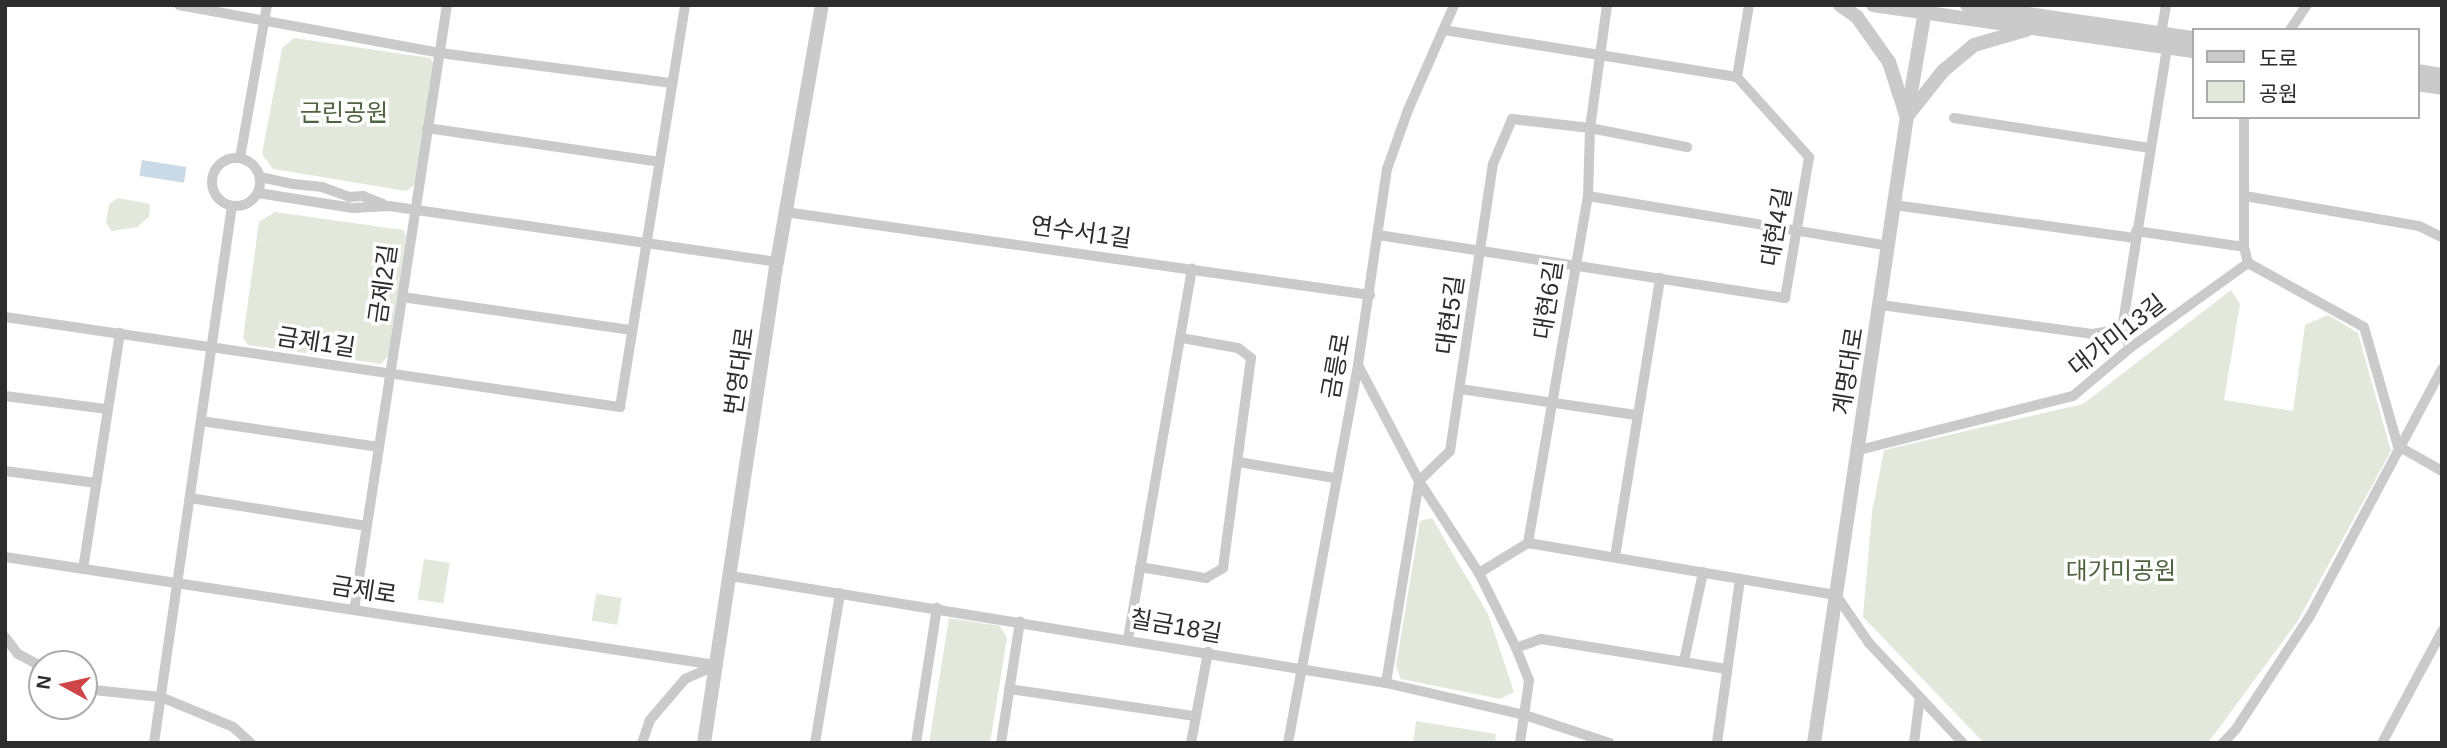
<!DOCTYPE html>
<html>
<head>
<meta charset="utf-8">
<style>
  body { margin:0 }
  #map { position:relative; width:2447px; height:748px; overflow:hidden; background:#fff; font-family:Helvetica,"Noto Sans KR",sans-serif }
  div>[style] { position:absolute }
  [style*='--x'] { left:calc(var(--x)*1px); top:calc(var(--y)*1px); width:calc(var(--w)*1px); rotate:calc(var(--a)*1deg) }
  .green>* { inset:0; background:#e2e9dc; transform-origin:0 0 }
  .water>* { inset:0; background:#cadae6; transform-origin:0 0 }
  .minor>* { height:10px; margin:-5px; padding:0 5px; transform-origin:5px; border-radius:5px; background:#cacaca }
  .minor>.ring { margin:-5px; padding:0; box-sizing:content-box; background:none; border:10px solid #cacaca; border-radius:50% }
  .tertiary>* { height:14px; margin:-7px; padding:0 7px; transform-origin:7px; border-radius:7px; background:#cacaca }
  span { translate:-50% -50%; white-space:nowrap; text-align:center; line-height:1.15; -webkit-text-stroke:7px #fff; paint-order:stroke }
  .park-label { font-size:24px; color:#4e6340 }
  .street-label { font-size:24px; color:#2d2d2d }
  .frame { position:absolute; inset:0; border:7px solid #2d2d2d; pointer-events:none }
  .legend { position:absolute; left:2192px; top:28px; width:228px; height:91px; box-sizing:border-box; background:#fff; border:2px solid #ababab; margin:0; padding:9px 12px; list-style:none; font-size:21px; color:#2d2d2d }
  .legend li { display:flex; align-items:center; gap:14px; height:35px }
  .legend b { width:35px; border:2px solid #ababab }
  .north { position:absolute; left:28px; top:650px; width:70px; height:70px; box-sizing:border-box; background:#fff; border:2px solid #ababab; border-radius:50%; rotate:278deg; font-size:19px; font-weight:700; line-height:28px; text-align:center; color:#2d2d2d }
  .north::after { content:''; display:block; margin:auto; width:24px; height:32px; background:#cf4446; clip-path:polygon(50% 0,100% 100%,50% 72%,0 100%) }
</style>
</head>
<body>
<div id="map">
  <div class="green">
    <i style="clip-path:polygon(294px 38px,430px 58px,434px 64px,416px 184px,406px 191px,273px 169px,262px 154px,282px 48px)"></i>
    <i style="clip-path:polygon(118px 198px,150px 204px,149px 217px,137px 227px,112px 231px,106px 223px,109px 204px)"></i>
    <i style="clip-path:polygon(275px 212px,403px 230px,406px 236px,388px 356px,381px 364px,248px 345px,243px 338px,259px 222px)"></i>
    <i style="clip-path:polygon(2231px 290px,2240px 304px,2224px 400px,2293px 411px,2305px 325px,2328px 315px,2358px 333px,2391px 451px,2297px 622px,2208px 743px,1984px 743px,1863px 617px,1872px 512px,1884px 450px,2083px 404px)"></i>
    <i style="clip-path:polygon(1432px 518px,1488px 614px,1514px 692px,1500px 699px,1401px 679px,1396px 666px,1420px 521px)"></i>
    <i style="left:424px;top:559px;width:26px;height:41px;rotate:9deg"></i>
    <i style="left:596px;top:594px;width:26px;height:27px;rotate:9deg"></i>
    <i style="clip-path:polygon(949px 618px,1000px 626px,1007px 638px,990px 743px,929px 743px)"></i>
    <i style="clip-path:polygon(1416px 721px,1496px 734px,1495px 743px,1413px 743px)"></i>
  </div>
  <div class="water">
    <i style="left:142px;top:160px;width:45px;height:16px;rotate:9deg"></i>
  </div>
  <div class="minor">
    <i style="--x:179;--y:5;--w:265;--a:10.4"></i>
    <i style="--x:440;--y:53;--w:234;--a:7.4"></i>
    <i style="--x:2290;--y:30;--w:30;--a:-56"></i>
    <i style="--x:2161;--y:34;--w:29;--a:-80"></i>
    <i style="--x:1737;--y:77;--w:73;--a:-80.5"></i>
    <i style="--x:1954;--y:118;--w:198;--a:8.7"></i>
    <i style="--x:427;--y:128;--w:235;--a:8.3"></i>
    <i class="ring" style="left:212px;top:158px;width:38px;height:38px"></i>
    <i style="--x:240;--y:158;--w:155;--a:-80"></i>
    <i style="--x:260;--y:177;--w:34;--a:12"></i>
    <i style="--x:293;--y:184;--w:29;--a:6"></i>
    <i style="--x:322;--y:187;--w:29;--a:20"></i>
    <i style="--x:349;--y:197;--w:14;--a:-4"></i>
    <i style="--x:363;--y:196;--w:22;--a:22"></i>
    <i style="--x:258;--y:193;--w:96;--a:9"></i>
    <i style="--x:353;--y:208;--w:36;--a:-3"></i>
    <i style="--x:389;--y:206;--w:392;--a:8.2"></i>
    <i style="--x:1588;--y:196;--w:305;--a:9.4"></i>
    <i style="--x:2245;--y:196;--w:177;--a:9.8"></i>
    <i style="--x:2419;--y:226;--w:25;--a:26"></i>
    <i style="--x:1894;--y:205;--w:243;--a:7.8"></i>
    <i style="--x:785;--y:212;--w:591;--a:8.08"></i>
    <i style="--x:2136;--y:231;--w:109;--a:8.4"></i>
    <i style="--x:1378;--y:235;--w:412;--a:8.8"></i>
    <i style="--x:1785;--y:298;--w:143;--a:-80.3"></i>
    <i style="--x:1809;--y:157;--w:108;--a:-132"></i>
    <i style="--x:1737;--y:77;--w:298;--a:-170.9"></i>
    <i style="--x:2248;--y:263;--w:132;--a:28.9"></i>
    <i style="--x:2364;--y:327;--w:124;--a:74.1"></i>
    <i style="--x:2398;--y:446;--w:51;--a:29.6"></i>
    <i style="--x:402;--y:297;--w:232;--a:8.2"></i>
    <i style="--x:1881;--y:305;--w:213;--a:7.8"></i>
    <i style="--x:2092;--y:334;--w:30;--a:-9"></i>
    <i style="--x:5;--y:317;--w:622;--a:8.33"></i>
    <i style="--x:620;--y:407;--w:407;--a:-80.8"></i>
    <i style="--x:2130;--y:348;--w:21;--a:-113"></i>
    <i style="--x:2122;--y:329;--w:286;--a:-80.9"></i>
    <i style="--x:1358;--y:365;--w:131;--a:62.3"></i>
    <i style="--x:1419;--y:481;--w:110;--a:56.9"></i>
    <i style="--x:1479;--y:573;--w:84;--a:63.7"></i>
    <i style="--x:1516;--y:648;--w:35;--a:68"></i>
    <i style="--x:1529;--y:681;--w:63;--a:98.3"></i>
    <i style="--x:1460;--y:389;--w:178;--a:8.4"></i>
    <i style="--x:5;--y:396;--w:103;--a:7.3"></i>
    <i style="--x:201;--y:421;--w:180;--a:8.3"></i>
    <i style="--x:1859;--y:450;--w:221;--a:-14.2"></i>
    <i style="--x:2073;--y:396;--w:75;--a:-40.1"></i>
    <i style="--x:2130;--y:348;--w:145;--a:-35.8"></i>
    <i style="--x:2248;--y:263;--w:16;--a:-104"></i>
    <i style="--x:2244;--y:247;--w:130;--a:-90"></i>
    <i style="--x:1238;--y:462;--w:98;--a:9.4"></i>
    <i style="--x:5;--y:471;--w:92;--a:7.5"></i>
    <i style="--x:190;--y:498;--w:179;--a:9"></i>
    <i style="--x:1528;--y:543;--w:312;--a:9.6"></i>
    <i style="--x:1836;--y:595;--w:58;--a:55.5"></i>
    <i style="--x:1869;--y:643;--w:137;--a:46.8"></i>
    <i style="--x:5;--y:557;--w:719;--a:8.64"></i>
    <i style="--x:1615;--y:557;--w:283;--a:-80.8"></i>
    <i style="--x:1140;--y:567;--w:67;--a:9.5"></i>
    <i style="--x:1206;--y:578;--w:20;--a:-30"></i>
    <i style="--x:1223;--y:568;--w:212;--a:-82.4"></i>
    <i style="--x:1251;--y:358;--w:16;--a:-142"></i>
    <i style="--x:1238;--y:348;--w:58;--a:-170"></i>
    <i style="--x:83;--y:569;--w:239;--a:-81.1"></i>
    <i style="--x:1479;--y:573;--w:57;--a:-31.5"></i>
    <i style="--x:1528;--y:543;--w:352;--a:-80.2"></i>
    <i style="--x:1588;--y:196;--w:68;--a:-88.3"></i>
    <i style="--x:1590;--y:128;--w:124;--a:-82.1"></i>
    <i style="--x:731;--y:576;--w:664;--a:9.28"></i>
    <i style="--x:1386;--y:683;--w:143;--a:13"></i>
    <i style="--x:1525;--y:715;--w:89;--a:18.4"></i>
    <i style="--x:354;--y:610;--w:612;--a:-81.26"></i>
    <i style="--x:5;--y:637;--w:21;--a:53"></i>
    <i style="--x:18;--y:654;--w:27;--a:28"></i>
    <i style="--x:1128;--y:639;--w:376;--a:-80.2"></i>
    <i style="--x:1516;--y:648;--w:27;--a:-20"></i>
    <i style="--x:1541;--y:639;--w:188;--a:9.2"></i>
    <i style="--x:1684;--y:661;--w:91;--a:-77.9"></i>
    <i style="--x:1386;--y:683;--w:205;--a:-80.7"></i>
    <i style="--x:1419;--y:481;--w:43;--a:-44.1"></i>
    <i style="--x:1450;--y:451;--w:290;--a:-81.5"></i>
    <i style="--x:1493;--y:164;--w:49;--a:-67.1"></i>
    <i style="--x:1512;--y:119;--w:79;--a:6.6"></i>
    <i style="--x:1590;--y:128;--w:99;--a:11.1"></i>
    <i style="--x:84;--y:689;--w:77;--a:5.9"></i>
    <i style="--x:161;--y:697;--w:78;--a:22.6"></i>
    <i style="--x:233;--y:727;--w:24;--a:42"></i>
    <i style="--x:1009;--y:689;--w:188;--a:8.3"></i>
    <i style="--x:154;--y:743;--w:543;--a:-81.74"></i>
    <i style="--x:642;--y:743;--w:24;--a:-71"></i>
    <i style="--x:650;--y:720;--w:54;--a:-49.5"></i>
    <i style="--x:685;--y:679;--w:34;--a:-24"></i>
    <i style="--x:815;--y:743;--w:152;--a:-80.5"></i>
    <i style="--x:916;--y:743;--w:137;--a:-81.2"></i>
    <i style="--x:1001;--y:743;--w:123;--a:-81.1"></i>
    <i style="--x:1191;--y:743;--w:93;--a:-79.4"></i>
    <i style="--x:1288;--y:743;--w:384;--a:-79.5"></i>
    <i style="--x:1358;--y:365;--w:198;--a:-81.6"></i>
    <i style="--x:1387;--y:169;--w:63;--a:-70.4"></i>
    <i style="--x:1408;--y:110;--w:115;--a:-66.3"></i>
    <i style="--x:1717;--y:743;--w:166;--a:-82"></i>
    <i style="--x:1914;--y:743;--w:46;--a:-82.6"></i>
    <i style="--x:2223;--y:743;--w:19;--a:-47"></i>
    <i style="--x:2236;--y:729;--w:135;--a:-56.8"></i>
    <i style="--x:2310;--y:616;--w:280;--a:-61.9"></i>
    <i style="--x:2382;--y:743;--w:127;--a:-61.8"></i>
  </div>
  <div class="tertiary">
    <i style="--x:1840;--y:5;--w:21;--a:35"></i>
    <i style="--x:1857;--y:17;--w:55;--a:54.6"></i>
    <i style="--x:1889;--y:62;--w:56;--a:72.2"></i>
    <i style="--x:1873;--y:5;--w:323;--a:8.2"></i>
    <i style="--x:1967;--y:5;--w:228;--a:8.3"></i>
    <i style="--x:2417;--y:71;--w:25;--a:9"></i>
    <i style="--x:2417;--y:84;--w:25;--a:9"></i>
    <i style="--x:1908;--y:115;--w:56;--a:-51.5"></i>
    <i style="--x:1943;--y:71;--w:40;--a:-40"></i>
    <i style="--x:1974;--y:45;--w:54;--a:-16.1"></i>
    <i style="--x:704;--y:743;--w:487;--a:-81.4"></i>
    <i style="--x:777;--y:262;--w:261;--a:-80.1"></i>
    <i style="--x:1814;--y:743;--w:634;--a:-81.56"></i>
    <i style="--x:1907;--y:116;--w:113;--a:-80.3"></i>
  </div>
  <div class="park-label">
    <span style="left:344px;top:113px">근린공원</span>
    <span style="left:2121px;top:571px">대가미공원</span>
  </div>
  <div class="street-label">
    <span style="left:1776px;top:227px;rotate:-80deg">대현4길</span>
    <span style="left:1081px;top:232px;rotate:8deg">연수서1길</span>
    <span style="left:383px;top:284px;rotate:-82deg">금제2길</span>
    <span style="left:1548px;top:300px;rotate:-81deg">대현6길</span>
    <span style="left:1450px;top:315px;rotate:-82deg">대현5길</span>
    <span style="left:2117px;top:335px;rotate:-38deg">대가미13길</span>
    <span style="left:316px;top:342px;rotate:9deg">금제1길</span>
    <span style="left:1336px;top:366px;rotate:-80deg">금릉로</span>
    <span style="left:739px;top:371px;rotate:-82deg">번영대로</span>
    <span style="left:1848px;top:371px;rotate:-81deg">계명대로</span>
    <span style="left:364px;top:590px;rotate:9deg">금제로</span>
    <span style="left:1176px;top:626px;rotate:10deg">칠금18길</span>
  </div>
  <div class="frame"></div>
  <ul class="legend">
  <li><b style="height:9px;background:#cacaca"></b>도로</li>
  <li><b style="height:19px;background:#e2e9dc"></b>공원</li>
  </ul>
  <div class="north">N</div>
</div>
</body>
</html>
